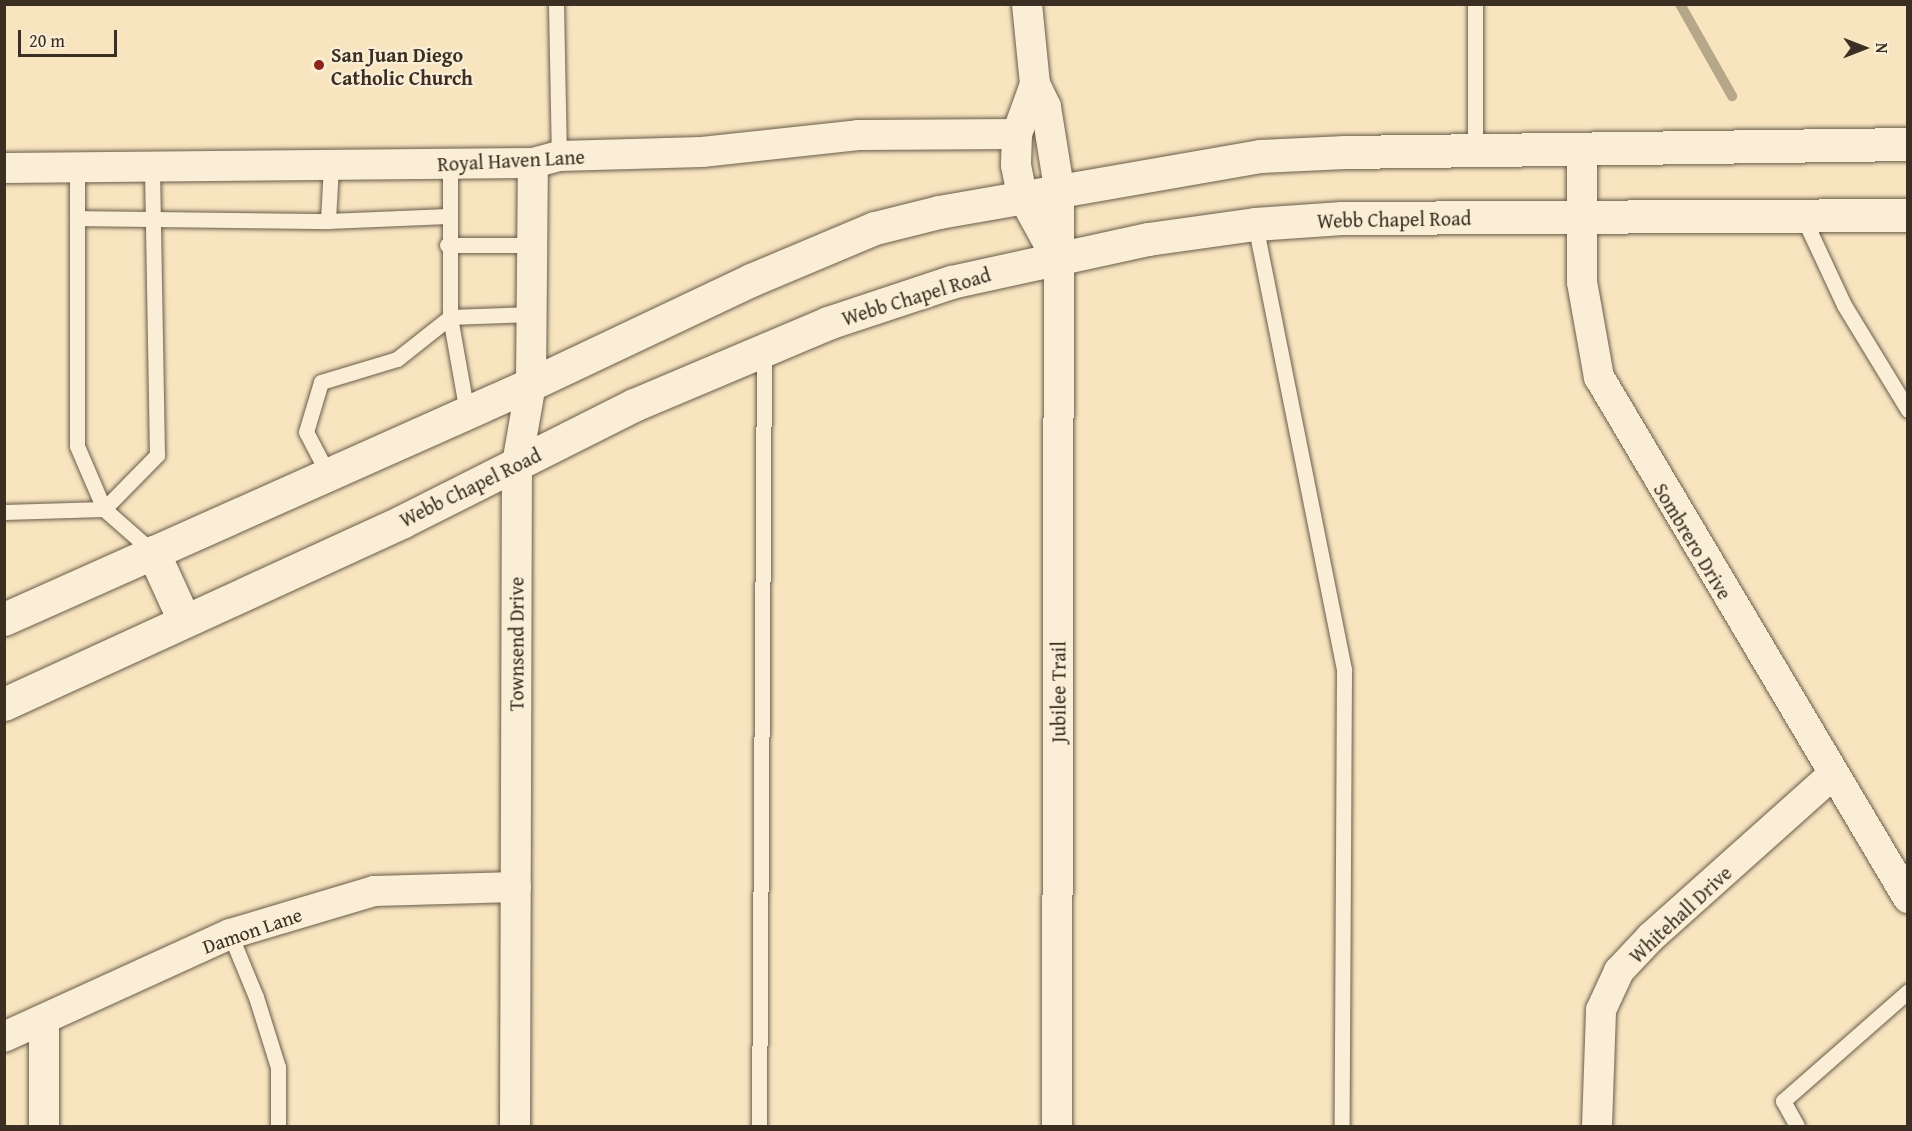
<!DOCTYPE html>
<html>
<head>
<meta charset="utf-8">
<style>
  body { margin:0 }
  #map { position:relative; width:1912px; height:1131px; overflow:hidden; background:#f8e5c0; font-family:"Gentium Book Plus",serif }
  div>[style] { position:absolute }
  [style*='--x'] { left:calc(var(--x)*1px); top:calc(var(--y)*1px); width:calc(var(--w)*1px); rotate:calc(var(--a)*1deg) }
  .stream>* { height:10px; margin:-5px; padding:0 5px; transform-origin:5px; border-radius:5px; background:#b7a78a }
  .roads { filter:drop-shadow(0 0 2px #6a5c4a) drop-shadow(0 0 2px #6a5c4a) }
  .lane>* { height:15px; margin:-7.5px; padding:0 7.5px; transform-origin:7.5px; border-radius:7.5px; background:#faeed6 }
  .street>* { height:30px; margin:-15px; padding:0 15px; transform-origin:15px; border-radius:15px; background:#faeed6 }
  .secondary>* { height:33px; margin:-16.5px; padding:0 16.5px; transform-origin:16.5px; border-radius:16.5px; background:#faeed6 }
  .dots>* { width:16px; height:16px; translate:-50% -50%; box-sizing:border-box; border:3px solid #faeed6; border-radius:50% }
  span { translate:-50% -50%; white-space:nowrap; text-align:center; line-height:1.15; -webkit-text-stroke:4.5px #faeed6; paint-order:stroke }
  .poi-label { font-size:20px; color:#3a2f22; font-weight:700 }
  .left { translate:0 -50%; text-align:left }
  .street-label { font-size:20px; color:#3a2f22 }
  .frame { position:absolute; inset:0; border:6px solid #3a2f22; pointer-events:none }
  .north { position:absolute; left:1834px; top:18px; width:60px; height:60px; -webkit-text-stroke:4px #faeed6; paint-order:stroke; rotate:90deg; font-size:16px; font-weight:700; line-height:24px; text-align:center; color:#3a2f22 }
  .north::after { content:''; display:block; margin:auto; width:21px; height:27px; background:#3a2f22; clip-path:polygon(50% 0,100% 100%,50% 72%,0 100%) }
  .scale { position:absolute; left:18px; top:30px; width:99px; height:27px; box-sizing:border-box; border:3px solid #3a2f22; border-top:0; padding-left:8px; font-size:18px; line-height:21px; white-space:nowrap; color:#3a2f22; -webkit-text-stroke:4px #faeed6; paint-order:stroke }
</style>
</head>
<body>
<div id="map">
  <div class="stream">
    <i style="--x:1680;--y:4;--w:106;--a:60.5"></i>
  </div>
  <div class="roads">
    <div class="lane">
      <i style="--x:556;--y:4;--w:152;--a:88.9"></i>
      <i style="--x:1475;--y:151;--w:147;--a:-90"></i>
      <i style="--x:450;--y:164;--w:153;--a:90"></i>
      <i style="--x:450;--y:317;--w:82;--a:-2.1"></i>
      <i style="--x:331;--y:165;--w:56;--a:93.1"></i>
      <i style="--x:328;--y:221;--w:120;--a:-2.4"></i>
      <i style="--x:77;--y:167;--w:279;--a:90"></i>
      <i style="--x:77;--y:446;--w:69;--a:66.8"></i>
      <i style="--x:104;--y:509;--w:76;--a:-45.5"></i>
      <i style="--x:157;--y:455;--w:289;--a:-91"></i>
      <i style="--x:1803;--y:217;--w:97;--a:65"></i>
      <i style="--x:1844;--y:305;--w:123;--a:58.6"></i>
      <i style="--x:77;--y:218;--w:251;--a:0.7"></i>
      <i style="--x:1255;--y:224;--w:454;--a:78.7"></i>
      <i style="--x:1344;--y:669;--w:457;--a:90.3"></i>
      <i style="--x:447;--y:245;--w:85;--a:0"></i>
      <i style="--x:328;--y:474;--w:47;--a:-117.6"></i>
      <i style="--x:306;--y:432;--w:52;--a:-73.3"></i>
      <i style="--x:321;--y:382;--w:79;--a:-16.8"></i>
      <i style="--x:397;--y:359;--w:68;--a:-38.4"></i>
      <i style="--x:450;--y:317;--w:97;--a:79.9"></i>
      <i style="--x:4;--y:512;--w:100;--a:-1.7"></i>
      <i style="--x:104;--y:509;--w:65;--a:41.3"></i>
      <i style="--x:230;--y:934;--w:68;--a:67.6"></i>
      <i style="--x:256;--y:997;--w:73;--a:72.6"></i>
      <i style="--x:278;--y:1067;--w:59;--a:90"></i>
      <i style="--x:759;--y:1126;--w:775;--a:-89.63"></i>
      <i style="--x:1797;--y:1126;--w:29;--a:-119"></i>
      <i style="--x:1783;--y:1101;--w:167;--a:-41.3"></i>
    </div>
    <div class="street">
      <i style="--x:1027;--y:4;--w:80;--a:84.3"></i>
      <i style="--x:1035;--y:84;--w:25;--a:64"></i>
      <i style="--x:1046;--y:107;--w:82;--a:80.9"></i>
      <i style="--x:1059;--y:188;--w:938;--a:90.12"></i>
      <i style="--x:1035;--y:84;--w:53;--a:109.8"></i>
      <i style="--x:1017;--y:134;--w:31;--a:92"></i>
      <i style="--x:1016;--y:165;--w:31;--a:79"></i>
      <i style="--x:1022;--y:195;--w:71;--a:61.3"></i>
      <i style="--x:1582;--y:151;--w:131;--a:90"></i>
      <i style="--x:1582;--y:282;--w:97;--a:79.9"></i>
      <i style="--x:1599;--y:377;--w:606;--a:59.33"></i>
      <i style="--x:4;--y:168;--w:529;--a:-0.54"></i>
      <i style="--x:533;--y:163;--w:27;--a:-15"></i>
      <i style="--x:559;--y:156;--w:143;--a:-1.6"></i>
      <i style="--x:702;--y:152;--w:157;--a:-6.2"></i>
      <i style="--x:858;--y:135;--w:159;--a:-0.4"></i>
      <i style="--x:4;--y:1037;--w:248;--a:-24.5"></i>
      <i style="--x:230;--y:934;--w:150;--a:-16.6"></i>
      <i style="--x:374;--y:891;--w:142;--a:-1.6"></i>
      <i style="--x:44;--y:1126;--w:107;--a:-90"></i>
      <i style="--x:515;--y:1126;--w:662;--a:-89.83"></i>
      <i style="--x:517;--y:464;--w:81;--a:-80.1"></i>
      <i style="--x:531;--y:384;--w:221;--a:-89.5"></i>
      <i style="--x:1597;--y:1126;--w:116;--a:-88"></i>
      <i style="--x:1601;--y:1010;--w:43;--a:-65.2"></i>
      <i style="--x:1619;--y:971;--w:47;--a:-46.7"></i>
      <i style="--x:1651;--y:937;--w:244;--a:-41.8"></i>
    </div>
    <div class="secondary">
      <i style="--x:153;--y:552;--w:75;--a:65.5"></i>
      <i style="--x:4;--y:619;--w:577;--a:-24.03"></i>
      <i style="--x:531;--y:384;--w:243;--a:-25.3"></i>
      <i style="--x:751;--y:280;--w:134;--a:-22.8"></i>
      <i style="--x:875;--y:228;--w:66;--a:-14"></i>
      <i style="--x:939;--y:212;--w:326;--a:-9.9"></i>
      <i style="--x:1260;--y:156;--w:85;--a:-2.7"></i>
      <i style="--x:1345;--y:152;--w:563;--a:-0.81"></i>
      <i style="--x:4;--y:704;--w:439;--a:-24.6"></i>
      <i style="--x:403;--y:521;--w:258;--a:-26.7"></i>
      <i style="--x:634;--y:405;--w:211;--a:-22.9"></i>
      <i style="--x:828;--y:323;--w:130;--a:-18.4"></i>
      <i style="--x:951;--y:282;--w:202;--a:-12.3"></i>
      <i style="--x:1148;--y:239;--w:108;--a:-8"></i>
      <i style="--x:1255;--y:224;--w:87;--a:-3.9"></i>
      <i style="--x:1342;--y:218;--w:566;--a:-0.3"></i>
    </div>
  </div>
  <div class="dots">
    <i style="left:319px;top:65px;background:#8f2418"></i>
  </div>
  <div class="poi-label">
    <span class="left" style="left:331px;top:66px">San Juan Diego<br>Catholic Church</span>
  </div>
  <div class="street-label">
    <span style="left:511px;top:160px;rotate:-3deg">Royal Haven Lane</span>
    <span style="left:1394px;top:219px;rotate:-1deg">Webb Chapel Road</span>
    <span style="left:916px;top:296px;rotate:-17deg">Webb Chapel Road</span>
    <span style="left:470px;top:487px;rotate:-26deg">Webb Chapel Road</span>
    <span style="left:1693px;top:541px;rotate:59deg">Sombrero Drive</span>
    <span style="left:516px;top:644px;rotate:-90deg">Townsend Drive</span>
    <span style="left:1058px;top:692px;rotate:-90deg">Jubilee Trail</span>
    <span style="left:1680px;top:914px;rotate:-43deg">Whitehall Drive</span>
    <span style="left:252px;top:930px;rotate:-19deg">Damon Lane</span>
  </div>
  <div class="frame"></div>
  <div class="north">N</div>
  <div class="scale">20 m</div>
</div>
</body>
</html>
